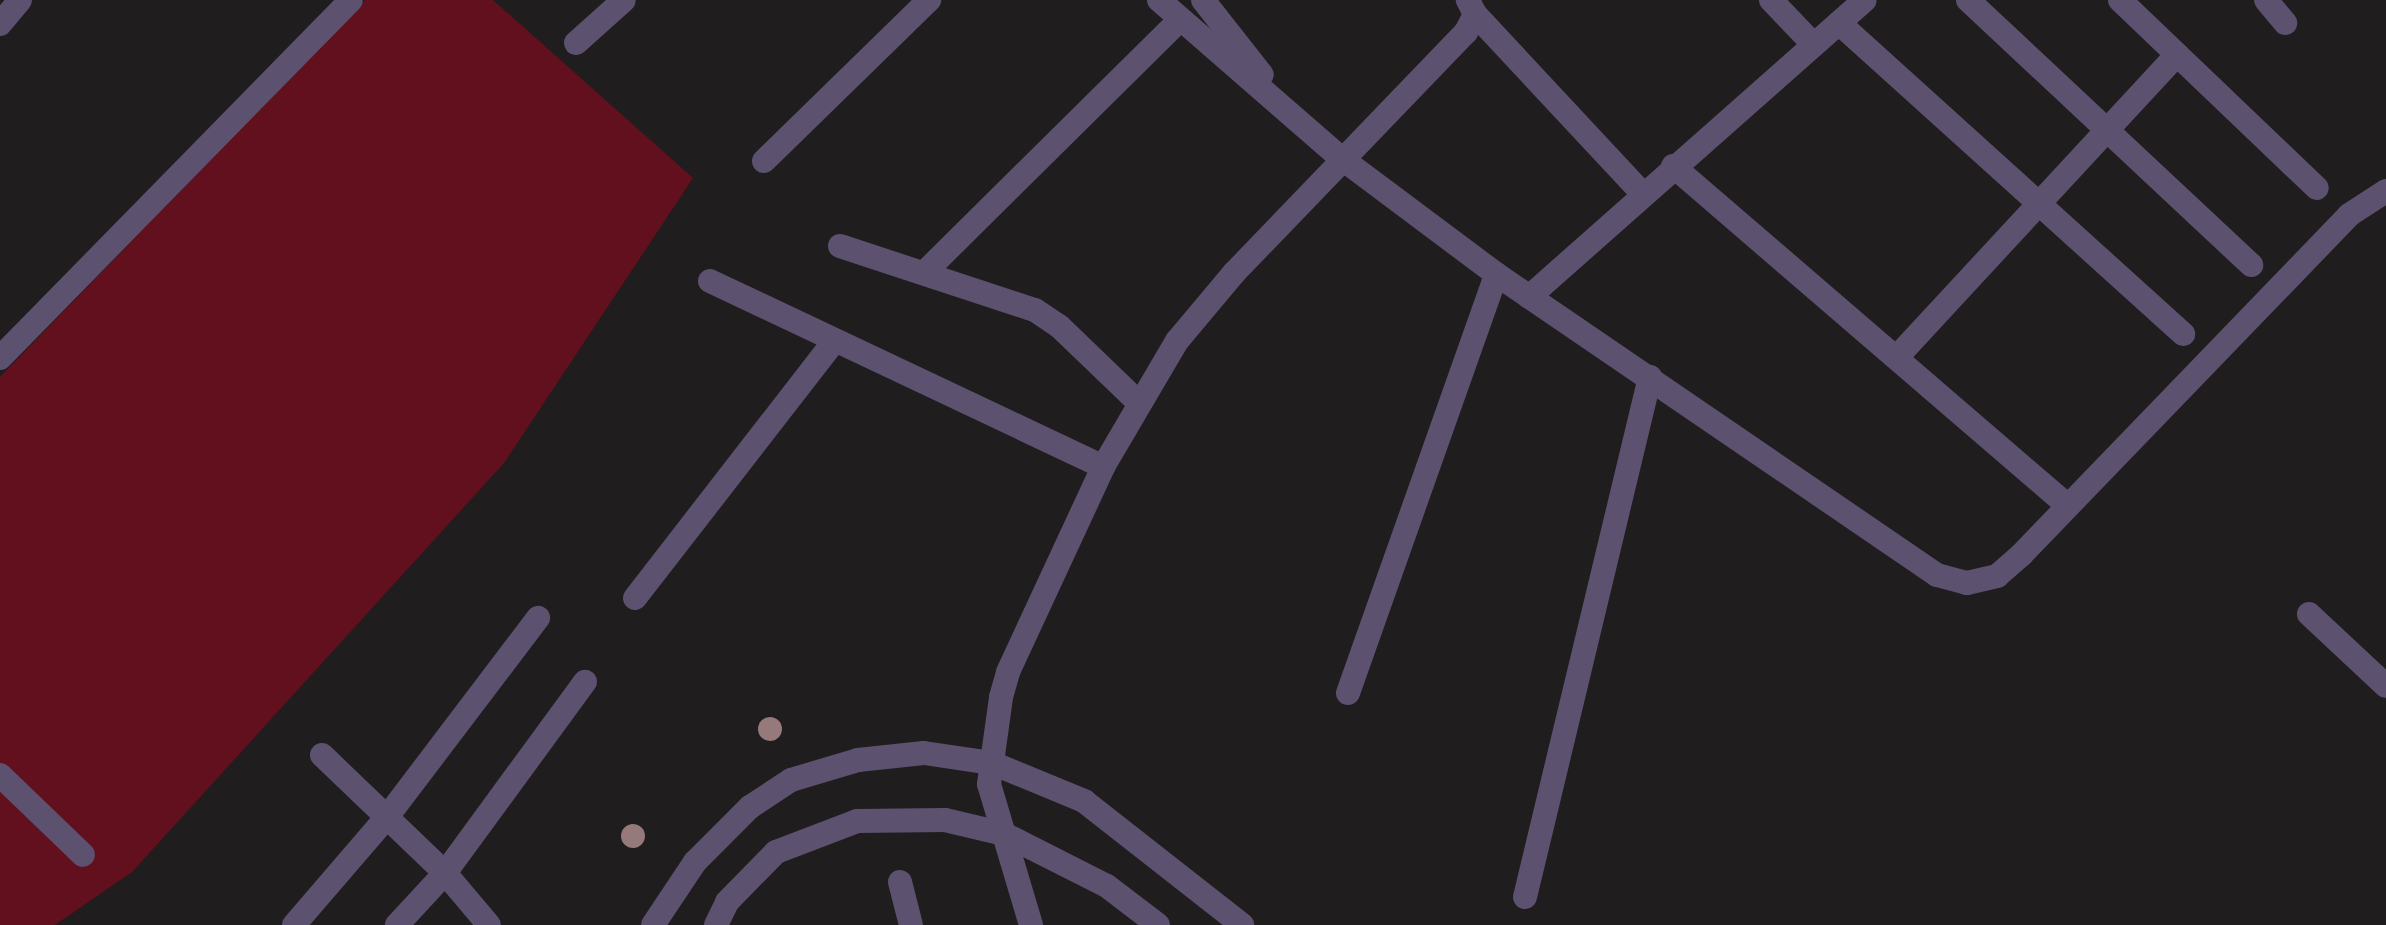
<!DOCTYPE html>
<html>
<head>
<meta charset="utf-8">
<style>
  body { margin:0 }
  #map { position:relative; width:2386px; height:925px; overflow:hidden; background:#201d1f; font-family:"Space Grotesk",sans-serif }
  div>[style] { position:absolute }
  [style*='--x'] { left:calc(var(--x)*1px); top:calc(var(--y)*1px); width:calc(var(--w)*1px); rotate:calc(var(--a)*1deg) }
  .green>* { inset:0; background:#62101d }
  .minor>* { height:24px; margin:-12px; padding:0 12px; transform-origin:12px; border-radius:12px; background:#5d5170 }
  .trees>* { width:24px; height:24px; margin:-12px; border-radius:50%; background:#96797a }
  span { translate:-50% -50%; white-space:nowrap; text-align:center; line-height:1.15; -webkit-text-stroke:6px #090809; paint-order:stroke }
</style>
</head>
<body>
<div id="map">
  <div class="green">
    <i style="clip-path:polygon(365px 0,493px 0,693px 178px,504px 463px,132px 872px,55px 925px,0 925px,0 377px)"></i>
  </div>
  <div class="minor">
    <i style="--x:1159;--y:0;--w:241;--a:41"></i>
    <i style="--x:1341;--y:158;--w:194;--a:36.8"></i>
    <i style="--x:1496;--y:274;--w:534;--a:34.32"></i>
    <i style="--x:1937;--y:575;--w:31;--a:15"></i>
    <i style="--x:1967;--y:583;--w:31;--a:-13"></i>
    <i style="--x:1997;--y:576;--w:33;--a:-41"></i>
    <i style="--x:2022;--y:554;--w:471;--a:-46"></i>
    <i style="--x:2349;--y:215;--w:44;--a:-33"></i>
    <i style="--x:1203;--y:0;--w:95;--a:51.8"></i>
    <i style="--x:1771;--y:0;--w:62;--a:46.3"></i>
    <i style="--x:1968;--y:0;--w:388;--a:43.1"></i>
    <i style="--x:2120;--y:0;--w:272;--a:43.7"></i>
    <i style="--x:2266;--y:0;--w:30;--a:50"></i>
    <i style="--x:1475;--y:14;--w:245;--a:47"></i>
    <i style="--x:1839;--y:23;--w:464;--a:42.1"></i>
    <i style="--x:0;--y:24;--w:31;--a:-50"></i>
    <i style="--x:576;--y:43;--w:64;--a:-41.9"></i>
    <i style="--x:764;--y:161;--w:231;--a:-44.3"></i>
    <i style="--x:1673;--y:166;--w:521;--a:40.72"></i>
    <i style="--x:840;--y:246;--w:205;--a:18.2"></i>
    <i style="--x:1035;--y:310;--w:29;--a:34"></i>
    <i style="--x:1059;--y:326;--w:108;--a:43.9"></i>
    <i style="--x:925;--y:272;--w:359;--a:-44.7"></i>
    <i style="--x:710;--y:281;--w:435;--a:25.3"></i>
    <i style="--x:1529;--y:297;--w:448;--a:-41.5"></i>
    <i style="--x:1897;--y:357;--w:412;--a:-47.2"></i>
    <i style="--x:0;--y:358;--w:501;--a:-45.57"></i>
    <i style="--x:635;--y:598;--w:326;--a:-52.2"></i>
    <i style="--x:2309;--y:614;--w:105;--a:43.1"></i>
    <i style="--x:1348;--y:693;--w:444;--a:-70.5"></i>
    <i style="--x:322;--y:755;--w:170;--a:43.8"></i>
    <i style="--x:445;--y:873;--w:68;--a:49.8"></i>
    <i style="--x:0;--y:775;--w:115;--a:43.9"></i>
    <i style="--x:900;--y:882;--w:44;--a:75.7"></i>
    <i style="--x:1525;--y:897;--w:535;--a:-76.48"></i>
    <i style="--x:294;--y:925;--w:143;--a:-49.3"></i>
    <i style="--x:387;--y:817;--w:250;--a:-52.8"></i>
    <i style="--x:397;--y:925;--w:71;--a:-47.3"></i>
    <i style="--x:445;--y:873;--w:237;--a:-53.8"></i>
    <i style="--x:653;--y:925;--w:76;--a:-56.3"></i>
    <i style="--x:695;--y:862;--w:78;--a:-45"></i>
    <i style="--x:750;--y:807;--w:49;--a:-33.4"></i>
    <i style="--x:791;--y:780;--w:70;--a:-16.6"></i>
    <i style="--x:858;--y:760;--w:66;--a:-6.1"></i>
    <i style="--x:924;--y:753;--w:69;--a:8.4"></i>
    <i style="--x:992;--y:763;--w:100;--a:22.4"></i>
    <i style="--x:1084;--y:801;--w:201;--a:38.1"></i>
    <i style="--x:716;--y:925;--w:25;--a:-64"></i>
    <i style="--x:727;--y:902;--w:70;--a:-45.6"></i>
    <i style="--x:776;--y:852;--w:87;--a:-20.9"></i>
    <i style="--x:857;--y:821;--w:88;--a:-0.7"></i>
    <i style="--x:945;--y:820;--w:61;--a:13.3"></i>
    <i style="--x:1004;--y:834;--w:115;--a:26.8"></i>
    <i style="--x:1107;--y:886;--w:64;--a:37.4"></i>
    <i style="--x:1031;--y:925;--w:147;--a:-106.6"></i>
    <i style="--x:989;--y:784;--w:88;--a:-82.1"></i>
    <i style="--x:1001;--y:697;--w:26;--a:-74"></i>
    <i style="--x:1008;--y:672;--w:226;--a:-65.1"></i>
    <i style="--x:1103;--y:467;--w:146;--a:-59.6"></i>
    <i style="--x:1177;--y:341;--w:89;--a:-50"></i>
    <i style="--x:1234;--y:273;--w:335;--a:-46.1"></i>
    <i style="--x:1466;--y:32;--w:20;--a:-63"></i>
    <i style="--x:1475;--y:14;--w:16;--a:-117"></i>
  </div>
  <div class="trees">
    <i style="left:770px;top:729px"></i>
    <i style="left:633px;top:836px"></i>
  </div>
</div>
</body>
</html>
